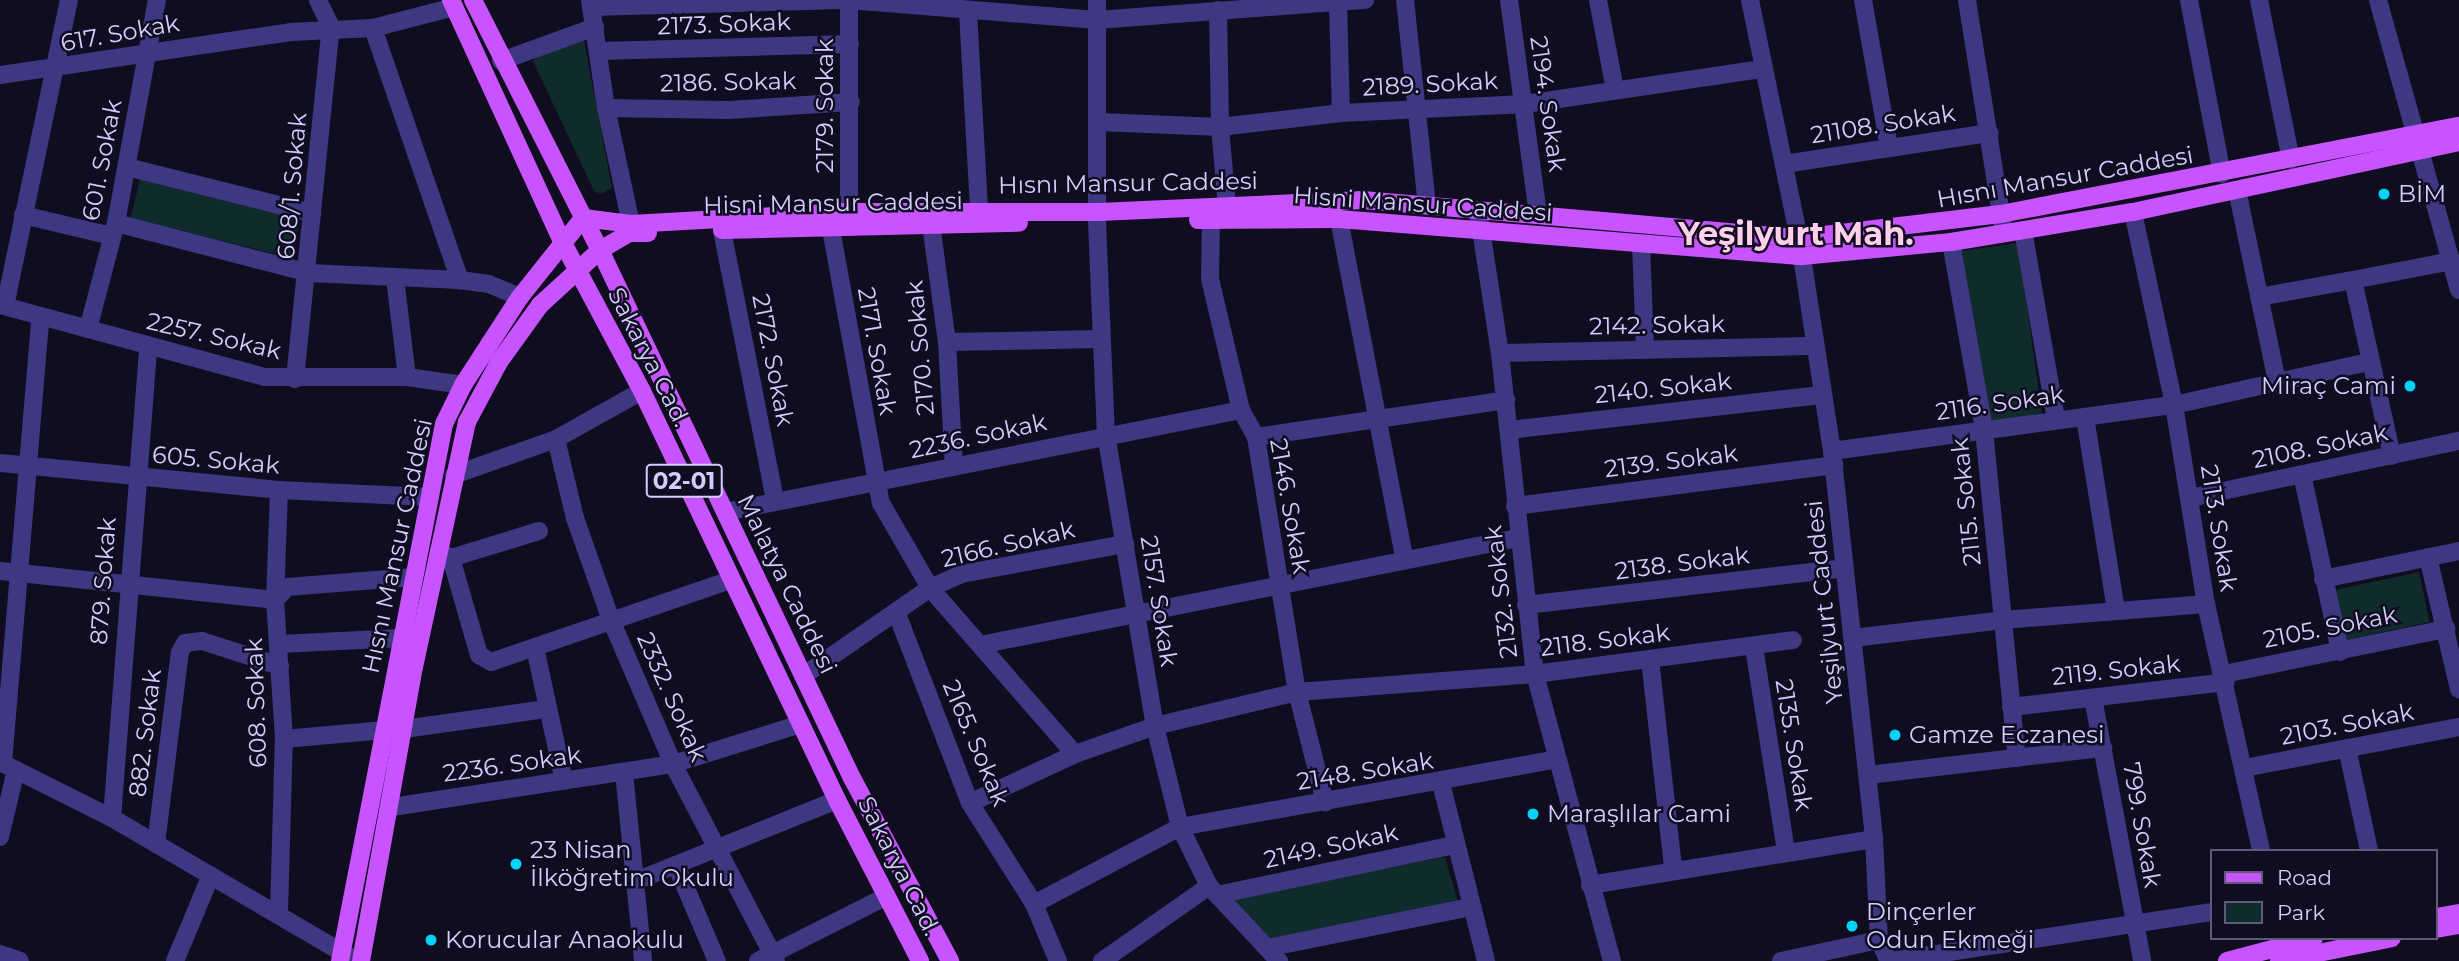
<!DOCTYPE html>
<html>
<head>
<meta charset="utf-8">
<style>
  body { margin:0 }
  #map { position:relative; width:2459px; height:961px; overflow:hidden; background:#110d21; font-family:Montserrat,sans-serif }
  div>[style] { position:absolute }
  [style*='--x'] { left:calc(var(--x)*1px); top:calc(var(--y)*1px); width:calc(var(--w)*1px); rotate:calc(var(--a)*1deg) }
  .green>* { inset:0; background:#102b2b; transform-origin:0 0 }
  .minor>* { height:18px; margin:-9px; padding:0 9px; transform-origin:9px; border-radius:9px; background:#3e3781 }
  .major>* { height:18px; margin:-9px; padding:0 9px; transform-origin:9px; border-radius:9px; background:#c854ff }
  .dots>* { width:19px; height:19px; translate:-50% -50%; box-sizing:border-box; border:4px solid #110d21; border-radius:50% }
  span { translate:-50% -50%; white-space:nowrap; text-align:center; line-height:1.15; -webkit-text-stroke:5px #110d21; paint-order:stroke }
  .shield-label span { padding:2px 5px; background:#110d21; border:2px solid; border-radius:5px; -webkit-text-stroke-width:0 }
  .shield-label { font-size:23px; color:#d5cdff; font-weight:700 }
  .street-label { font-size:24px; color:#d5cdff }
  .poi-label { font-size:24px; color:#d5cdff }
  .left { translate:0 -50%; text-align:left }
  .right { translate:-100% -50%; text-align:right }
  .district-label { font-size:32px; color:#ffcfeb; font-weight:700 }
  .legend { position:absolute; left:2210px; top:849px; width:228px; height:91px; box-sizing:border-box; background:#110d21; border:2px solid #5f5a7a; margin:0; padding:9px 12px; list-style:none; font-size:21px; color:#d5cdff }
  .legend li { display:flex; align-items:center; gap:14px; height:35px }
  .legend b { width:35px; border:2px solid #5f5a7a }
</style>
</head>
<body>
<div id="map">
  <div class="green">
    <i style="clip-path:polygon(578px 37px,584px 41px,612px 188px,601px 194px,594px 191px,533px 61px,539px 52px)"></i>
    <i style="left:141px;top:176px;width:165px;height:43px;rotate:14deg"></i>
    <i style="left:2018px;top:243px;width:172px;height:60px;rotate:82deg"></i>
    <i style="left:2419px;top:572px;width:51px;height:86px;rotate:78deg"></i>
    <i style="clip-path:polygon(1445px 857px,1458px 902px,1269px 939px,1230px 898px)"></i>
  </div>
  <div class="minor">
    <i style="--x:590;--y:0;--w:109;--a:81.6"></i>
    <i style="--x:606;--y:108;--w:119;--a:77.8"></i>
    <i style="--x:849;--y:0;--w:212;--a:90"></i>
    <i style="--x:1097;--y:0;--w:222;--a:90"></i>
    <i style="--x:1097;--y:222;--w:212;--a:87.6"></i>
    <i style="--x:1106;--y:434;--w:296;--a:80.5"></i>
    <i style="--x:1155;--y:726;--w:104;--a:76.1"></i>
    <i style="--x:1180;--y:827;--w:66;--a:63.8"></i>
    <i style="--x:1209;--y:886;--w:103;--a:47"></i>
    <i style="--x:1405;--y:0;--w:206;--a:83.9"></i>
    <i style="--x:1509;--y:0;--w:217;--a:82.3"></i>
    <i style="--x:1598;--y:0;--w:92;--a:79.3"></i>
    <i style="--x:1750;--y:0;--w:243;--a:78.4"></i>
    <i style="--x:1799;--y:238;--w:216;--a:81.2"></i>
    <i style="--x:1832;--y:451;--w:390;--a:83.8"></i>
    <i style="--x:1874;--y:839;--w:101;--a:87.2"></i>
    <i style="--x:1879;--y:940;--w:23;--a:65"></i>
    <i style="--x:1863;--y:0;--w:150;--a:80"></i>
    <i style="--x:1967;--y:0;--w:236;--a:81"></i>
    <i style="--x:2189;--y:0;--w:177;--a:79.3"></i>
    <i style="--x:2259;--y:0;--w:163;--a:78.7"></i>
    <i style="--x:2378;--y:0;--w:301;--a:74.4"></i>
    <i style="--x:1338;--y:2;--w:111;--a:88.5"></i>
    <i style="--x:591;--y:7;--w:258;--a:-1.6"></i>
    <i style="--x:849;--y:0;--w:249;--a:4.6"></i>
    <i style="--x:1097;--y:20;--w:269;--a:-4.3"></i>
    <i style="--x:1218;--y:10;--w:117;--a:89"></i>
    <i style="--x:1220;--y:127;--w:80;--a:85"></i>
    <i style="--x:968;--y:12;--w:199;--a:86.8"></i>
    <i style="--x:373;--y:28;--w:267;--a:71"></i>
    <i style="--x:599;--y:51;--w:251;--a:-1.6"></i>
    <i style="--x:501;--y:61;--w:100;--a:-19.9"></i>
    <i style="--x:0;--y:75;--w:294;--a:-8.4"></i>
    <i style="--x:291;--y:32;--w:82;--a:-2.8"></i>
    <i style="--x:373;--y:28;--w:84;--a:-14.5"></i>
    <i style="--x:606;--y:108;--w:123;--a:0.9"></i>
    <i style="--x:729;--y:110;--w:122;--a:-3.8"></i>
    <i style="--x:1099;--y:122;--w:121;--a:2.4"></i>
    <i style="--x:1220;--y:127;--w:122;--a:-6.6"></i>
    <i style="--x:1341;--y:113;--w:184;--a:-2.8"></i>
    <i style="--x:1525;--y:104;--w:240;--a:-8.4"></i>
    <i style="--x:1784;--y:164;--w:208;--a:-8.6"></i>
    <i style="--x:127;--y:167;--w:191;--a:14"></i>
    <i style="--x:2237;--y:190;--w:196;--a:78.2"></i>
    <i style="--x:1478;--y:210;--w:145;--a:81.3"></i>
    <i style="--x:1500;--y:353;--w:323;--a:83.8"></i>
    <i style="--x:1535;--y:674;--w:297;--a:75"></i>
    <i style="--x:2133;--y:212;--w:197;--a:78"></i>
    <i style="--x:2174;--y:405;--w:202;--a:80.9"></i>
    <i style="--x:2206;--y:604;--w:253;--a:77.4"></i>
    <i style="--x:23;--y:215;--w:91;--a:13.3"></i>
    <i style="--x:1339;--y:219;--w:348;--a:79.1"></i>
    <i style="--x:1211;--y:220;--w:59;--a:91"></i>
    <i style="--x:1210;--y:279;--w:135;--a:76.7"></i>
    <i style="--x:1241;--y:410;--w:31;--a:61"></i>
    <i style="--x:1256;--y:437;--w:258;--a:80.9"></i>
    <i style="--x:1297;--y:692;--w:114;--a:75.7"></i>
    <i style="--x:116;--y:223;--w:199;--a:14.5"></i>
    <i style="--x:309;--y:273;--w:151;--a:2.7"></i>
    <i style="--x:460;--y:280;--w:29;--a:8"></i>
    <i style="--x:489;--y:284;--w:34;--a:23"></i>
    <i style="--x:931;--y:224;--w:119;--a:82.3"></i>
    <i style="--x:947;--y:342;--w:125;--a:86.8"></i>
    <i style="--x:831;--y:229;--w:279;--a:79.7"></i>
    <i style="--x:881;--y:503;--w:98;--a:60"></i>
    <i style="--x:930;--y:588;--w:220;--a:48.9"></i>
    <i style="--x:722;--y:230;--w:275;--a:78.9"></i>
    <i style="--x:2023;--y:230;--w:193;--a:80.1"></i>
    <i style="--x:1951;--y:242;--w:191;--a:80"></i>
    <i style="--x:1984;--y:430;--w:330;--a:84.3"></i>
    <i style="--x:1641;--y:244;--w:106;--a:87.8"></i>
    <i style="--x:395;--y:278;--w:100;--a:83.1"></i>
    <i style="--x:2353;--y:280;--w:101;--a:-10.9"></i>
    <i style="--x:2259;--y:297;--w:96;--a:-10.3"></i>
    <i style="--x:2353;--y:280;--w:180;--a:77.5"></i>
    <i style="--x:0;--y:305;--w:275;--a:15.2"></i>
    <i style="--x:265;--y:377;--w:142;--a:0"></i>
    <i style="--x:407;--y:377;--w:57;--a:8.1"></i>
    <i style="--x:5;--y:306;--w:313;--a:-78.2"></i>
    <i style="--x:88;--y:329;--w:110;--a:-75.2"></i>
    <i style="--x:116;--y:223;--w:227;--a:-79.6"></i>
    <i style="--x:947;--y:342;--w:154;--a:-1.1"></i>
    <i style="--x:1500;--y:353;--w:315;--a:-1.3"></i>
    <i style="--x:295;--y:379;--w:354;--a:-84.2"></i>
    <i style="--x:331;--y:27;--w:30;--a:-116"></i>
    <i style="--x:2085;--y:417;--w:196;--a:80.9"></i>
    <i style="--x:1509;--y:430;--w:316;--a:-6.4"></i>
    <i style="--x:1256;--y:437;--w:253;--a:-8.4"></i>
    <i style="--x:556;--y:439;--w:81;--a:76.5"></i>
    <i style="--x:575;--y:518;--w:108;--a:70.6"></i>
    <i style="--x:611;--y:620;--w:157;--a:66.7"></i>
    <i style="--x:673;--y:764;--w:222;--a:62.4"></i>
    <i style="--x:1832;--y:451;--w:345;--a:-7.7"></i>
    <i style="--x:2174;--y:405;--w:199;--a:-12.5"></i>
    <i style="--x:0;--y:463;--w:280;--a:5.5"></i>
    <i style="--x:279;--y:490;--w:149;--a:2.7"></i>
    <i style="--x:2302;--y:474;--w:182;--a:77.9"></i>
    <i style="--x:454;--y:475;--w:108;--a:-19.4"></i>
    <i style="--x:556;--y:439;--w:98;--a:-29.2"></i>
    <i style="--x:2190;--y:498;--w:275;--a:-12"></i>
    <i style="--x:1515;--y:506;--w:322;--a:-7.3"></i>
    <i style="--x:725;--y:512;--w:526;--a:-11.18"></i>
    <i style="--x:439;--y:551;--w:14;--a:30"></i>
    <i style="--x:451;--y:558;--w:101;--a:73.9"></i>
    <i style="--x:479;--y:655;--w:14;--a:30"></i>
    <i style="--x:491;--y:662;--w:254;--a:-18.9"></i>
    <i style="--x:2428;--y:557;--w:136;--a:76.8"></i>
    <i style="--x:451;--y:558;--w:92;--a:-17.1"></i>
    <i style="--x:0;--y:571;--w:277;--a:6"></i>
    <i style="--x:275;--y:600;--w:18;--a:-47"></i>
    <i style="--x:287;--y:587;--w:127;--a:-4.5"></i>
    <i style="--x:2323;--y:579;--w:139;--a:-11.6"></i>
    <i style="--x:1526;--y:605;--w:320;--a:-6.6"></i>
    <i style="--x:897;--y:614;--w:203;--a:68.9"></i>
    <i style="--x:970;--y:803;--w:120;--a:57.6"></i>
    <i style="--x:1034;--y:904;--w:62;--a:67.2"></i>
    <i style="--x:1853;--y:638;--w:151;--a:-6.8"></i>
    <i style="--x:2003;--y:620;--w:204;--a:-4.5"></i>
    <i style="--x:280;--y:644;--w:121;--a:-2.8"></i>
    <i style="--x:980;--y:645;--w:549;--a:-11.25"></i>
    <i style="--x:1754;--y:647;--w:207;--a:81.1"></i>
    <i style="--x:535;--y:648;--w:136;--a:77.7"></i>
    <i style="--x:1650;--y:659;--w:211;--a:83.7"></i>
    <i style="--x:2224;--y:674;--w:227;--a:-11.5"></i>
    <i style="--x:803;--y:676;--w:155;--a:-34.7"></i>
    <i style="--x:930;--y:588;--w:34;--a:-24"></i>
    <i style="--x:961;--y:574;--w:167;--a:-10.4"></i>
    <i style="--x:2093;--y:698;--w:268;--a:79.4"></i>
    <i style="--x:2011;--y:707;--w:216;--a:-6.6"></i>
    <i style="--x:404;--y:729;--w:144;--a:-8"></i>
    <i style="--x:284;--y:739;--w:101;--a:-5.1"></i>
    <i style="--x:2347;--y:748;--w:105;--a:77.9"></i>
    <i style="--x:0;--y:762;--w:125;--a:26.6"></i>
    <i style="--x:112;--y:818;--w:284;--a:30.3"></i>
    <i style="--x:3;--y:763;--w:447;--a:-85.2"></i>
    <i style="--x:2244;--y:768;--w:219;--a:-10.8"></i>
    <i style="--x:624;--y:773;--w:189;--a:84.2"></i>
    <i style="--x:1868;--y:775;--w:237;--a:-6.6"></i>
    <i style="--x:1441;--y:783;--w:184;--a:75.8"></i>
    <i style="--x:970;--y:803;--w:116;--a:-25"></i>
    <i style="--x:1075;--y:754;--w:85;--a:-19.3"></i>
    <i style="--x:1155;--y:726;--w:146;--a:-13.5"></i>
    <i style="--x:1297;--y:692;--w:239;--a:-4.3"></i>
    <i style="--x:1535;--y:674;--w:260;--a:-7.5"></i>
    <i style="--x:392;--y:807;--w:284;--a:-8.7"></i>
    <i style="--x:673;--y:764;--w:134;--a:-17.4"></i>
    <i style="--x:112;--y:818;--w:471;--a:-85.6"></i>
    <i style="--x:0;--y:837;--w:69;--a:-76.6"></i>
    <i style="--x:156;--y:844;--w:193;--a:-82.9"></i>
    <i style="--x:180;--y:652;--w:10;--a:-61"></i>
    <i style="--x:185;--y:643;--w:17;--a:-7"></i>
    <i style="--x:202;--y:641;--w:82;--a:17.8"></i>
    <i style="--x:676;--y:865;--w:104;--a:66.9"></i>
    <i style="--x:638;--y:880;--w:214;--a:-21.9"></i>
    <i style="--x:1590;--y:885;--w:288;--a:-9.2"></i>
    <i style="--x:1217;--y:895;--w:243;--a:-11.9"></i>
    <i style="--x:1034;--y:904;--w:165;--a:-27.8"></i>
    <i style="--x:1180;--y:827;--w:383;--a:-10.2"></i>
    <i style="--x:279;--y:913;--w:174;--a:-88.4"></i>
    <i style="--x:284;--y:739;--w:139;--a:-93.7"></i>
    <i style="--x:275;--y:600;--w:110;--a:-87.9"></i>
    <i style="--x:1267;--y:948;--w:207;--a:-11.4"></i>
    <i style="--x:0;--y:954;--w:21;--a:19"></i>
    <i style="--x:175;--y:961;--w:93;--a:-67.3"></i>
    <i style="--x:758;--y:961;--w:144;--a:-26.7"></i>
    <i style="--x:1102;--y:961;--w:131;--a:-35"></i>
    <i style="--x:1781;--y:961;--w:100;--a:-12.1"></i>
    <i style="--x:1891;--y:961;--w:325;--a:-8.7"></i>
  </div>
  <div class="major">
    <i style="--x:451;--y:0;--w:268;--a:65.3"></i>
    <i style="--x:563;--y:243;--w:168;--a:61.9"></i>
    <i style="--x:642;--y:391;--w:453;--a:64.5"></i>
    <i style="--x:837;--y:800;--w:181;--a:62.7"></i>
    <i style="--x:473;--y:0;--w:280;--a:63.1"></i>
    <i style="--x:600;--y:250;--w:585;--a:64.49"></i>
    <i style="--x:852;--y:778;--w:208;--a:61.8"></i>
    <i style="--x:1198;--y:220;--w:141;--a:-0.4"></i>
    <i style="--x:1339;--y:219;--w:464;--a:4.6"></i>
    <i style="--x:1802;--y:256;--w:150;--a:-5.4"></i>
    <i style="--x:1951;--y:242;--w:184;--a:-9.4"></i>
    <i style="--x:2133;--y:212;--w:333;--a:-12.1"></i>
    <i style="--x:722;--y:230;--w:297;--a:-1.4"></i>
    <i style="--x:2436;--y:917;--w:23;--a:-10"></i>
    <i style="--x:2436;--y:929;--w:23;--a:-10"></i>
    <i style="--x:340;--y:961;--w:547;--a:-79.04"></i>
    <i style="--x:444;--y:424;--w:43;--a:-64"></i>
    <i style="--x:463;--y:385;--w:105;--a:-57.1"></i>
    <i style="--x:520;--y:297;--w:101;--a:-51.4"></i>
    <i style="--x:583;--y:218;--w:48;--a:7.1"></i>
    <i style="--x:631;--y:224;--w:218;--a:-3.2"></i>
    <i style="--x:849;--y:212;--w:250;--a:0"></i>
    <i style="--x:1099;--y:212;--w:264;--a:-2.6"></i>
    <i style="--x:1363;--y:200;--w:438;--a:5"></i>
    <i style="--x:1799;--y:238;--w:203;--a:-6.8"></i>
    <i style="--x:2001;--y:214;--w:466;--a:-10.9"></i>
    <i style="--x:361;--y:961;--w:299;--a:-79.8"></i>
    <i style="--x:414;--y:667;--w:251;--a:-77.8"></i>
    <i style="--x:467;--y:422;--w:68;--a:-61.9"></i>
    <i style="--x:499;--y:362;--w:70;--a:-54.3"></i>
    <i style="--x:540;--y:305;--w:81;--a:-42.5"></i>
    <i style="--x:600;--y:250;--w:34;--a:-30"></i>
    <i style="--x:629;--y:233;--w:19;--a:0"></i>
    <i style="--x:2227;--y:961;--w:90;--a:-14.8"></i>
    <i style="--x:2279;--y:961;--w:115;--a:-11.5"></i>
  </div>
  <div class="dots">
    <i style="left:2384px;top:194px;background:#00d3f8"></i>
    <i style="left:2410px;top:386px;background:#00d3f8"></i>
    <i style="left:1895px;top:735px;background:#00d3f8"></i>
    <i style="left:1533px;top:814px;background:#00d3f8"></i>
    <i style="left:516px;top:864px;background:#00d3f8"></i>
    <i style="left:1852px;top:926px;background:#00d3f8"></i>
    <i style="left:431px;top:940px;background:#00d3f8"></i>
  </div>
  <div class="shield-label">
    <span style="left:684px;top:481px">02-01</span>
  </div>
  <div class="street-label">
    <span style="left:724px;top:24px;rotate:-2deg">2173. Sokak</span>
    <span style="left:120px;top:33px;rotate:-10deg">617. Sokak</span>
    <span style="left:728px;top:82px;rotate:-1deg">2186. Sokak</span>
    <span style="left:1430px;top:84px;rotate:-3deg">2189. Sokak</span>
    <span style="left:1548px;top:104px;rotate:82deg">2194. Sokak</span>
    <span style="left:825px;top:106px;rotate:-90deg">2179. Sokak</span>
    <span style="left:1883px;top:124px;rotate:-9deg">21108. Sokak</span>
    <span style="left:102px;top:160px;rotate:-79deg">601. Sokak</span>
    <span style="left:2065px;top:177px;rotate:-10deg">Hısnı Mansur Caddesi</span>
    <span style="left:1128px;top:183px;rotate:-1deg">Hısnı Mansur Caddesi</span>
    <span style="left:292px;top:186px;rotate:-85deg">608/1. Sokak</span>
    <span style="left:833px;top:203px;rotate:-1deg">Hisni Mansur Caddesi</span>
    <span style="left:1423px;top:204px;rotate:4deg">Hisni Mansur Caddesi</span>
    <span style="left:1657px;top:325px;rotate:-1deg">2142. Sokak</span>
    <span style="left:214px;top:336px;rotate:13deg">2257. Sokak</span>
    <span style="left:920px;top:348px;rotate:-95deg">2170. Sokak</span>
    <span style="left:877px;top:351px;rotate:80deg">2171. Sokak</span>
    <span style="left:649px;top:357px;rotate:63deg">Sakarya Cad.</span>
    <span style="left:773px;top:360px;rotate:79deg">2172. Sokak</span>
    <span style="left:1663px;top:388px;rotate:-6deg">2140. Sokak</span>
    <span style="left:2000px;top:403px;rotate:-8deg">2116. Sokak</span>
    <span style="left:978px;top:436px;rotate:-12deg">2236. Sokak</span>
    <span style="left:2320px;top:446px;rotate:-12deg">2108. Sokak</span>
    <span style="left:216px;top:460px;rotate:5deg">605. Sokak</span>
    <span style="left:1671px;top:461px;rotate:-7deg">2139. Sokak</span>
    <span style="left:1966px;top:502px;rotate:-96deg">2115. Sokak</span>
    <span style="left:1290px;top:506px;rotate:80deg">2146. Sokak</span>
    <span style="left:2219px;top:528px;rotate:81deg">2113. Sokak</span>
    <span style="left:1008px;top:544px;rotate:-13deg">2166. Sokak</span>
    <span style="left:397px;top:546px;rotate:-78deg">Hısnı Mansur Caddesi</span>
    <span style="left:1682px;top:563px;rotate:-7deg">2138. Sokak</span>
    <span style="left:103px;top:581px;rotate:-86deg">879. Sokak</span>
    <span style="left:787px;top:584px;rotate:64deg">Malatya Caddesi</span>
    <span style="left:1501px;top:592px;rotate:-97deg">2132. Sokak</span>
    <span style="left:1159px;top:601px;rotate:81deg">2157. Sokak</span>
    <span style="left:1824px;top:602px;rotate:-96deg">Yeşilyurt Caddesi</span>
    <span style="left:2330px;top:627px;rotate:-11deg">2105. Sokak</span>
    <span style="left:1605px;top:640px;rotate:-7deg">2118. Sokak</span>
    <span style="left:2116px;top:670px;rotate:-6deg">2119. Sokak</span>
    <span style="left:672px;top:697px;rotate:66deg">2332. Sokak</span>
    <span style="left:256px;top:703px;rotate:-92deg">608. Sokak</span>
    <span style="left:2347px;top:724px;rotate:-11deg">2103. Sokak</span>
    <span style="left:145px;top:733px;rotate:-83deg">882. Sokak</span>
    <span style="left:976px;top:743px;rotate:67deg">2165. Sokak</span>
    <span style="left:1794px;top:745px;rotate:81deg">2135. Sokak</span>
    <span style="left:512px;top:764px;rotate:-8deg">2236. Sokak</span>
    <span style="left:1365px;top:771px;rotate:-9deg">2148. Sokak</span>
    <span style="left:2142px;top:825px;rotate:80deg">799. Sokak</span>
    <span style="left:1331px;top:846px;rotate:-12deg">2149. Sokak</span>
    <span style="left:899px;top:866px;rotate:63deg">Sakarya Cad.</span>
  </div>
  <div class="poi-label">
    <span class="left" style="left:2398px;top:194px">BİM</span>
    <span class="right" style="left:2396px;top:386px">Miraç Cami</span>
    <span class="left" style="left:1909px;top:735px">Gamze Eczanesi</span>
    <span class="left" style="left:1547px;top:814px">Maraşlılar Cami</span>
    <span class="left" style="left:530px;top:864px">23 Nisan<br>İlköğretim Okulu</span>
    <span class="left" style="left:1866px;top:926px">Dinçerler<br>Odun Ekmeği</span>
    <span class="left" style="left:445px;top:940px">Korucular Anaokulu</span>
  </div>
  <div class="district-label">
    <span style="left:1796px;top:234px">Yeşilyurt Mah.</span>
  </div>
  <ul class="legend">
  <li><b style="height:9px;background:#c854ff"></b>Road</li>
  <li><b style="height:19px;background:#102b2b"></b>Park</li>
  </ul>
</div>
</body>
</html>
